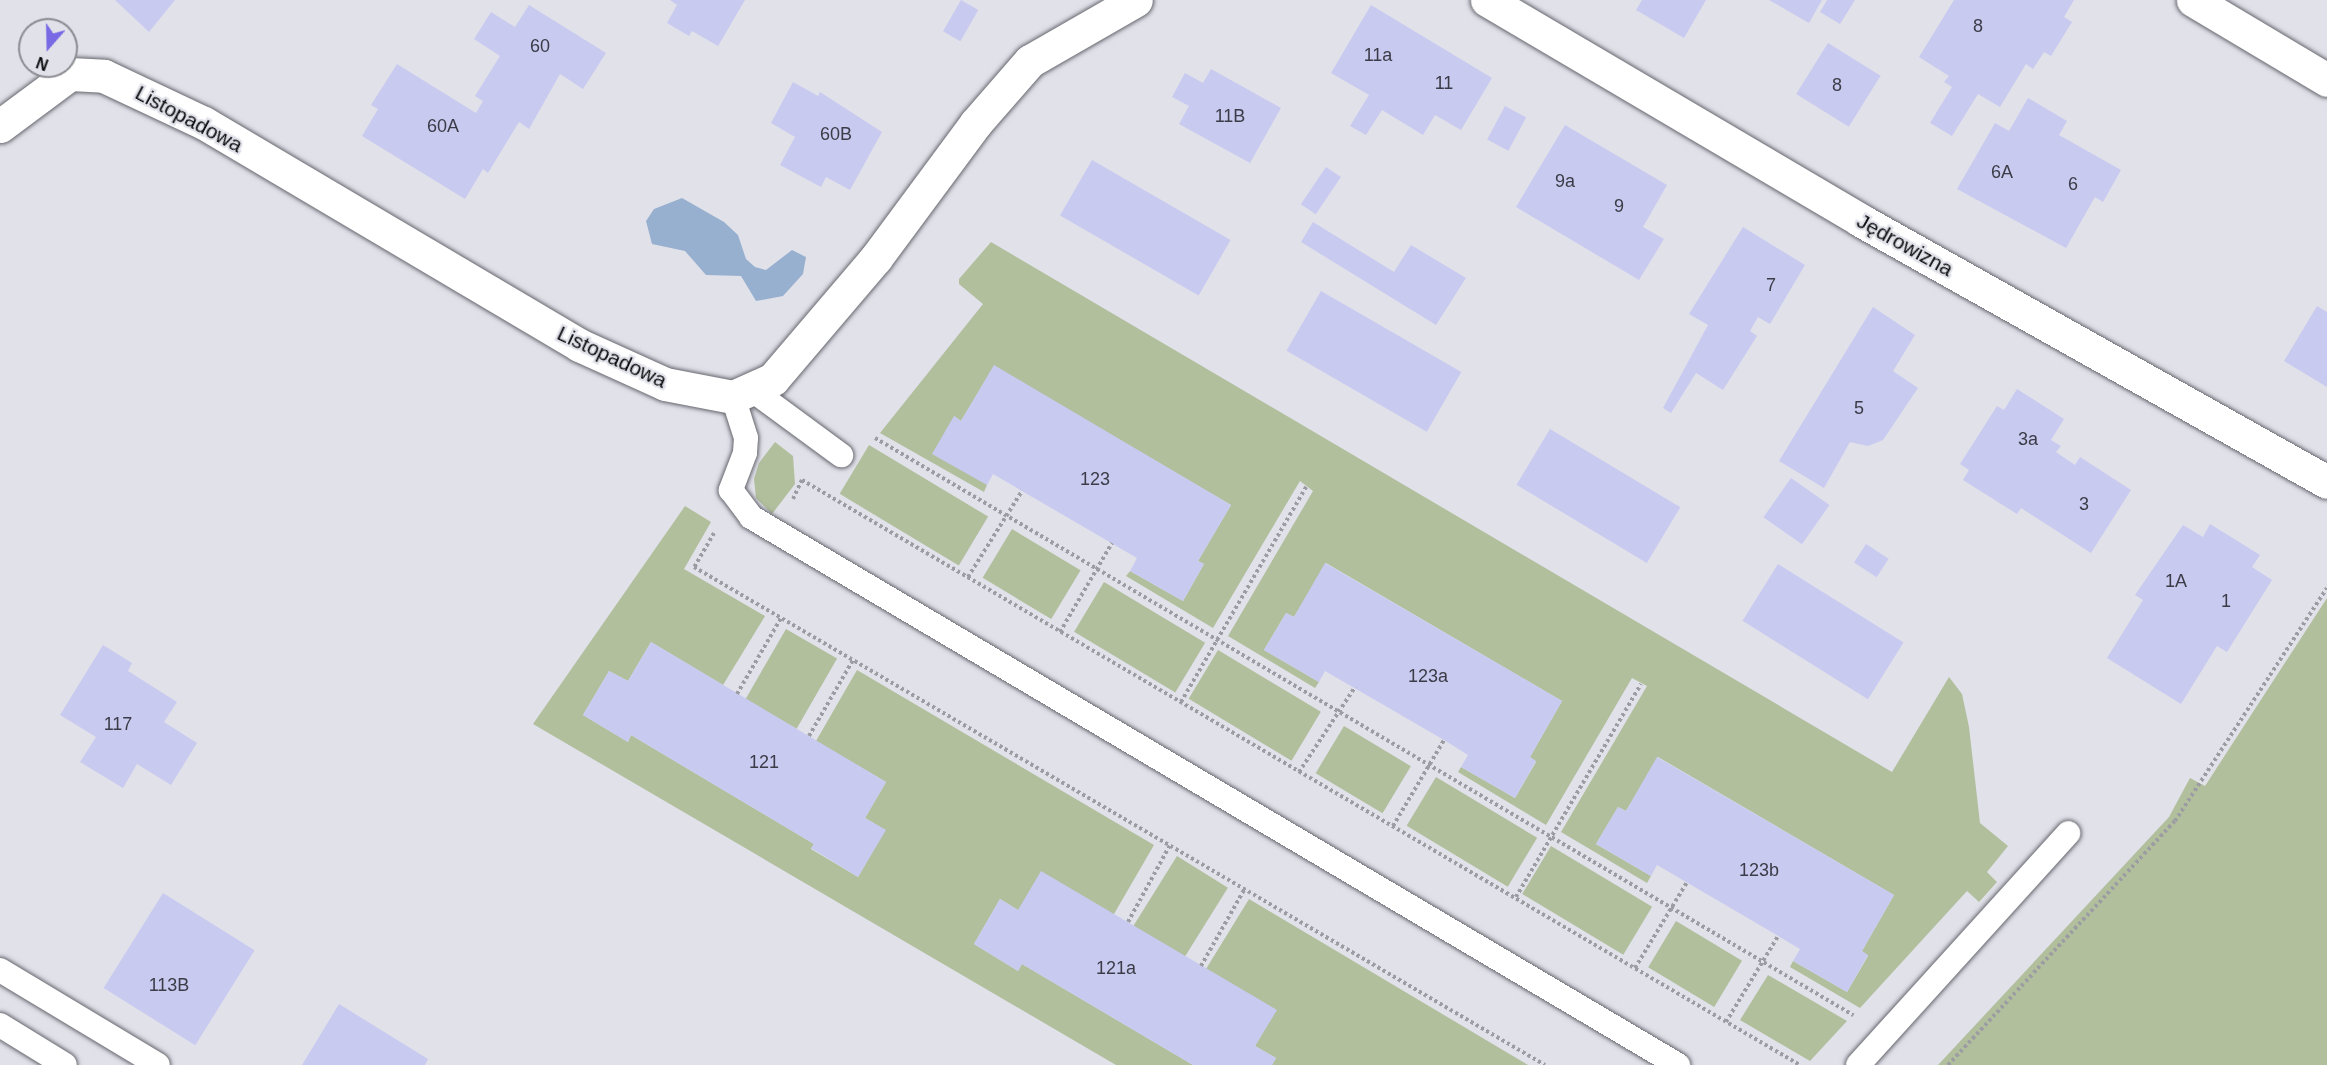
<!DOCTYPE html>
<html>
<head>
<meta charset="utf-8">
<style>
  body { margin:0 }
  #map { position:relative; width:2327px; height:1065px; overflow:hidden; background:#e1e1ea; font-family:Helvetica,sans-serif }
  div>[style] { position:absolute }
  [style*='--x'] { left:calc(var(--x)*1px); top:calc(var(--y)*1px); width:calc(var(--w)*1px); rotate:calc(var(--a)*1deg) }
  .green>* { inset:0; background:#b1bf9d; transform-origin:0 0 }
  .water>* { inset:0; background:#98b0cf }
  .building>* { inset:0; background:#c9caf0; transform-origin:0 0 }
  .path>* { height:4px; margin-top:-2px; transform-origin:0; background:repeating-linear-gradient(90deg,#9c9ca3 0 3px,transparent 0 6px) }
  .roads { filter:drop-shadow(0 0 2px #66666e) drop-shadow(0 0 2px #66666e) }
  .lane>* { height:24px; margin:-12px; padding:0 12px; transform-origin:12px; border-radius:12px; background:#fff }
  .street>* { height:33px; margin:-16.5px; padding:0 16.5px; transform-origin:16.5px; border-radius:16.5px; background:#fff }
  span { translate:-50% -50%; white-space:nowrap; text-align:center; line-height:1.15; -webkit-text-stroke:4.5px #e1e1ea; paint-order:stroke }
  .number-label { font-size:18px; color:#3b3c47 }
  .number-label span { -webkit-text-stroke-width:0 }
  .street-label { font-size:21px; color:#0c0c0f }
  .north { position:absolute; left:18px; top:18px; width:60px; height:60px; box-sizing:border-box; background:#e1e1ea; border:2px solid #8c8c92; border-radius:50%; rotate:200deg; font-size:16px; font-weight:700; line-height:24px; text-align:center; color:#0c0c0f }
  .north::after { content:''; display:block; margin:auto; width:21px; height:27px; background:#7869e4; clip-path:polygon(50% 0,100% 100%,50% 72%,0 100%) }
</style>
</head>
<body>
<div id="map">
  <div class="green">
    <i style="clip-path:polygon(991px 242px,1892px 772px,1949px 677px,1962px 694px,1969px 727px,1980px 823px,2008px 846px,1987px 872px,1997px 882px,1979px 902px,1967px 891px,1860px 1008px,1790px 967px,1793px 961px,1847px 992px,1868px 956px,1862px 951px,1894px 895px,1658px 757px,1626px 811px,1618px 807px,1596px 844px,1651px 876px,1647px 883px,1561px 832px,1647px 686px,1632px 678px,1546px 825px,1458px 772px,1461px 767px,1515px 798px,1536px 762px,1530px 757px,1562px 701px,1326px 563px,1294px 617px,1286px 613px,1264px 650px,1319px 682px,1315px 688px,1228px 636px,1313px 491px,1300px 481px,1213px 628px,1126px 576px,1130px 571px,1183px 601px,1204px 564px,1198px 561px,1231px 505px,994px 366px,961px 421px,954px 416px,987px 485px,984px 492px,880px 433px,983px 304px,959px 284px,959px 279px)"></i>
    <i style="clip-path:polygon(775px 442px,793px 456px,795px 484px,772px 514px,756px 498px,754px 479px,759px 463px)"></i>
    <i style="left:869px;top:445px;width:139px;height:57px;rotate:31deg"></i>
    <i style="clip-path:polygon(685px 506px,711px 522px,684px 569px,765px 616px,723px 685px,651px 642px,628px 681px,609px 671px,583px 715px,628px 742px,631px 735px,814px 844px,811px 849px,858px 877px,885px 830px,865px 818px,886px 782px,816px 741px,857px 670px,1154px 845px,1114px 914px,1018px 910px,1000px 899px,974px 944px,1018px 971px,1022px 964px,1193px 1065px,1116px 1065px,533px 724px)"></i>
    <i style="left:1012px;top:529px;width:80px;height:57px;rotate:31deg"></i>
    <i style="left:1104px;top:582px;width:118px;height:58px;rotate:31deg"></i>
    <i style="clip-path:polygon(2327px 598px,2327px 1065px,1938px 1065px,2169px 817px,2190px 778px,2205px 786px)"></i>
    <i style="left:786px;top:629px;width:59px;height:81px;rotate:30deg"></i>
    <i style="left:1218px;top:650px;width:120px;height:57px;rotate:31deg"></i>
    <i style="left:1344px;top:726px;width:78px;height:55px;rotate:31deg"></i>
    <i style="left:1436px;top:777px;width:118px;height:57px;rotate:31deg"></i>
    <i style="left:1551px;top:846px;width:118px;height:56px;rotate:31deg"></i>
    <i style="left:1177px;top:856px;width:60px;height:83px;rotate:32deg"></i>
    <i style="clip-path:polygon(1249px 899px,1528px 1065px,1272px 1065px,1276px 1058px,1255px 1046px,1276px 1010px,1206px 969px)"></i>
    <i style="left:1676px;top:921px;width:77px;height:54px;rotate:31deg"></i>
    <i style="clip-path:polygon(1768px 975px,1847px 1021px,1810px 1061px,1740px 1020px)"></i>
  </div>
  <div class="water">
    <i style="clip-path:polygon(682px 198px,724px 222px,738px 235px,746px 259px,755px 267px,766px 270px,792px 250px,806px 257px,803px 274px,783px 296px,756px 301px,741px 276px,706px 275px,685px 251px,652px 244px,646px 221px,654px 209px)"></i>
  </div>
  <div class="building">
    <i style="clip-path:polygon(115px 0,175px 0,149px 32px)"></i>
    <i style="clip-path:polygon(670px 0,745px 0,718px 46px,692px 31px,689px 36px,667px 23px,677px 5px)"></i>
    <i style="left:961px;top:0;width:20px;height:36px;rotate:30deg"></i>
    <i style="clip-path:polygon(1642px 0,1706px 0,1684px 38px,1636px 10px)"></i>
    <i style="clip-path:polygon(1769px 0,1822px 0,1809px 23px)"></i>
    <i style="clip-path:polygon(1827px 0,1855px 0,1840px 24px,1820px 12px)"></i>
    <i style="clip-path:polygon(1954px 0,2074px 0,2064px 17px,2072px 22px,2051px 56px,2044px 52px,2033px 69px,2026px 64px,2000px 107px,1978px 94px,1952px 136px,1930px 123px,1952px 87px,1944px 82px,1949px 76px,1919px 57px)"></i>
    <i style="clip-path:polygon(529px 5px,606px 53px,583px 89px,560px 74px,529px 129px,519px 122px,488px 173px,483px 169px,465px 199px,362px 136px,378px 109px,371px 105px,397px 64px,476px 113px,483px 101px,475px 96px,500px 56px,474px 39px,491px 12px,515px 27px)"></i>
    <i style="clip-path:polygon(1371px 5px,1492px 78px,1461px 130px,1435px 115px,1423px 135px,1382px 110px,1366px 135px,1350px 126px,1369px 95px,1331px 73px)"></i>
    <i style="left:1828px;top:43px;width:62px;height:60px;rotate:32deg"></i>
    <i style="clip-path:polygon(1211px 69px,1281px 108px,1250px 163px,1179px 124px,1189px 106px,1172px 97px,1185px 73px,1203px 83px)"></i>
    <i style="clip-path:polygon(793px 82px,818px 96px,820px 92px,882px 132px,850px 190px,826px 177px,821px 187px,780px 165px,795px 137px,771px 123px)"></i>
    <i style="clip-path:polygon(2028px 98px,2067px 121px,2059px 135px,2121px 170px,2103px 202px,2095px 197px,2066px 248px,1957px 189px,1995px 123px,2009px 131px)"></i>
    <i style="left:1505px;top:106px;width:24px;height:38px;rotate:28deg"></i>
    <i style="clip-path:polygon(1565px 125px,1667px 185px,1643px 227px,1664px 239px,1639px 280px,1516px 207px)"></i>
    <i style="left:1092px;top:160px;width:160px;height:64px;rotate:30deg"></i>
    <i style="left:1326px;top:167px;width:18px;height:45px;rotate:34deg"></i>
    <i style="clip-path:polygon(1313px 222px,1394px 272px,1411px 245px,1466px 278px,1436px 325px,1301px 242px)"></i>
    <i style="clip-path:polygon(1743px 227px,1805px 265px,1770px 324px,1758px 317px,1750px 331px,1757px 336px,1723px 390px,1696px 373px,1671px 413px,1663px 408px,1708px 325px,1689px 314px)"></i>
    <i style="left:1321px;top:291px;width:162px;height:69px;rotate:30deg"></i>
    <i style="clip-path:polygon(2317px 306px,2327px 312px,2327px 387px,2284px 361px)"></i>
    <i style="clip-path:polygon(1873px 307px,1915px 335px,1893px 371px,1918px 388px,1883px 440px,1868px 446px,1850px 442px,1824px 488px,1779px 461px)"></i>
    <i style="clip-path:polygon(994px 365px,1231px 505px,1198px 561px,1204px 564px,1183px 601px,1130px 571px,1137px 558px,993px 474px,987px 485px,932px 454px,954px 416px,961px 421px)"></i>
    <i style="clip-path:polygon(2017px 389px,2064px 419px,2051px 440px,2061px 446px,2056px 452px,2075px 465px,2080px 457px,2131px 490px,2091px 553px,2021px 508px,2017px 514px,1963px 480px,1969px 470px,1960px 464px,1997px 406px,2004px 410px)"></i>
    <i style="left:1550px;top:429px;width:152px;height:65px;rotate:31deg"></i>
    <i style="left:1791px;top:478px;width:47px;height:48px;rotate:35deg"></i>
    <i style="clip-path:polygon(2210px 524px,2260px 555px,2252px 567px,2272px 580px,2227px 652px,2217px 646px,2181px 704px,2107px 658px,2143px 600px,2135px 595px,2183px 525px,2203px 537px)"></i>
    <i style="left:1866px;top:544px;width:27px;height:22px;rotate:33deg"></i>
    <i style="clip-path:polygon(1325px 563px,1562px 701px,1530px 757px,1536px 761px,1515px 798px,1461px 767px,1468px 755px,1444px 740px,1325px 671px,1319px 682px,1264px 650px,1286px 613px,1294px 617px)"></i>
    <i style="left:1778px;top:564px;width:148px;height:67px;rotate:32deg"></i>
    <i style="clip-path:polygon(651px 642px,886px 782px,865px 818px,886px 830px,858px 877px,811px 848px,814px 844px,631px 735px,628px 742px,583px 715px,609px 671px,628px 681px)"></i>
    <i style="clip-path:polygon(103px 645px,132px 663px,128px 671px,177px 702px,164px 722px,197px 743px,171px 785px,137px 764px,123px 788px,80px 762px,96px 737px,60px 715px)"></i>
    <i style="clip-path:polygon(1657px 757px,1894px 895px,1862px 951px,1868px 955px,1847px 992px,1793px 961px,1800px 949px,1763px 927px,1657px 865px,1651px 876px,1596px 844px,1618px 807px,1626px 811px)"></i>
    <i style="clip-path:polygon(1041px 871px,1277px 1010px,1255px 1046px,1276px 1058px,1272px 1065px,1193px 1065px,1022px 964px,1018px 971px,974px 944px,1000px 899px,1018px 910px)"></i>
    <i style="left:163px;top:893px;width:108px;height:112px;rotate:32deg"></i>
    <i style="clip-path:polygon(339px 1004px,428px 1059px,425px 1065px,302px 1065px)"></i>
  </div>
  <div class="path">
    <i style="--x:875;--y:438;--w:1136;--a:30.54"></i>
    <i style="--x:802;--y:480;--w:1157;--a:30.38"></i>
    <i style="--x:793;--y:499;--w:21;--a:-65"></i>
    <i style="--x:714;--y:533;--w:39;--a:120"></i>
    <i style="--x:694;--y:567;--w:986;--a:30.34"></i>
    <i style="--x:968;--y:577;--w:102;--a:-57.9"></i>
    <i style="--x:1060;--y:632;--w:103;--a:-59.7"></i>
    <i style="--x:737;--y:694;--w:88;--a:-59.9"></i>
    <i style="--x:1181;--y:702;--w:249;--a:-59.8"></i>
    <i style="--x:809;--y:736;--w:88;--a:-59.9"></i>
    <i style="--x:1299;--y:772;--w:102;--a:-56.6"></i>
    <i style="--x:1393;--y:826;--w:100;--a:-59.3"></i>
    <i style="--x:1516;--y:897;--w:247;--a:-59.6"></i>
    <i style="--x:1128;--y:922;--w:88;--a:-61.4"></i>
    <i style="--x:1201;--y:966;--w:87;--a:-60.5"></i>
    <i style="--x:1635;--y:968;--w:100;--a:-58.8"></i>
    <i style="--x:1726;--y:1022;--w:100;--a:-58.8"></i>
    <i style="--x:1948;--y:1065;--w:333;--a:-47.1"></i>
    <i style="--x:2175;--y:821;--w:278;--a:-56.9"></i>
  </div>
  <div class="roads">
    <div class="lane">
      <i style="--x:751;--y:389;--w:112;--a:36.3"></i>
      <i style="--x:733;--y:397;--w:43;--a:72.4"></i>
      <i style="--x:746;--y:438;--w:15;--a:94"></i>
      <i style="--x:745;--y:453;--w:40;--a:111"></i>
      <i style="--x:731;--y:490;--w:34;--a:53"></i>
      <i style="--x:751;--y:517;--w:1077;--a:30.59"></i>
      <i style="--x:0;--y:970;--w:184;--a:31"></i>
      <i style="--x:0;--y:1025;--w:76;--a:31.6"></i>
      <i style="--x:1858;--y:1065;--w:313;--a:-47.8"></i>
    </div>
    <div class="street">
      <i style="--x:1487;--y:0;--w:433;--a:30.5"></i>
      <i style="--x:1860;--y:220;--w:535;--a:29.29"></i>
      <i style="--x:2193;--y:0;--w:156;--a:30.8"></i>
      <i style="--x:0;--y:126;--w:87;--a:-36.6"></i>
      <i style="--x:70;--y:74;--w:34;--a:3"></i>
      <i style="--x:104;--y:76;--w:110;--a:25.2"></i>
      <i style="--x:204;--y:123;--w:436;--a:30.6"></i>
      <i style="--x:579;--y:345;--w:94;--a:24.4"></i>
      <i style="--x:665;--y:384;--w:69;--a:10.8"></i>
      <i style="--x:733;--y:397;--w:44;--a:-24.2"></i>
      <i style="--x:773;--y:379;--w:159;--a:-49.6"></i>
      <i style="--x:876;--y:258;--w:167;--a:-53.5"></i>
      <i style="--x:975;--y:124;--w:84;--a:-48.9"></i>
      <i style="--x:1030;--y:61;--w:122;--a:-29.9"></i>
    </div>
  </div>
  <div class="number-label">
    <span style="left:1978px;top:26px">8</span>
    <span style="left:540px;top:46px">60</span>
    <span style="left:1378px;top:55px">11a</span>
    <span style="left:1444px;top:83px">11</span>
    <span style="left:1837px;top:85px">8</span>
    <span style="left:1230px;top:116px">11B</span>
    <span style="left:443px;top:126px">60A</span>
    <span style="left:836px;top:134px">60B</span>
    <span style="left:2002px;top:172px">6A</span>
    <span style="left:1565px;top:181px">9a</span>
    <span style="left:2073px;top:184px">6</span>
    <span style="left:1619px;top:206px">9</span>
    <span style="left:1771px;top:285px">7</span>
    <span style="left:1859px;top:408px">5</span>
    <span style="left:2028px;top:439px">3a</span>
    <span style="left:1095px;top:479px">123</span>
    <span style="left:2084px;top:504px">3</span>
    <span style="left:2176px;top:581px">1A</span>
    <span style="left:2226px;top:601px">1</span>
    <span style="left:1428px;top:676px">123a</span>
    <span style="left:118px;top:724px">117</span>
    <span style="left:764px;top:762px">121</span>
    <span style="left:1759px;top:870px">123b</span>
    <span style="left:1116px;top:968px">121a</span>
    <span style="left:169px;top:985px">113B</span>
  </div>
  <div class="street-label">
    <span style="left:189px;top:119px;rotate:28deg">Listopadowa</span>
    <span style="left:1905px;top:245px;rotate:29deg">Jędrowizna</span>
    <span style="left:612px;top:357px;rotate:25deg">Listopadowa</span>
  </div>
  <div class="north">N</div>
</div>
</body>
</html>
